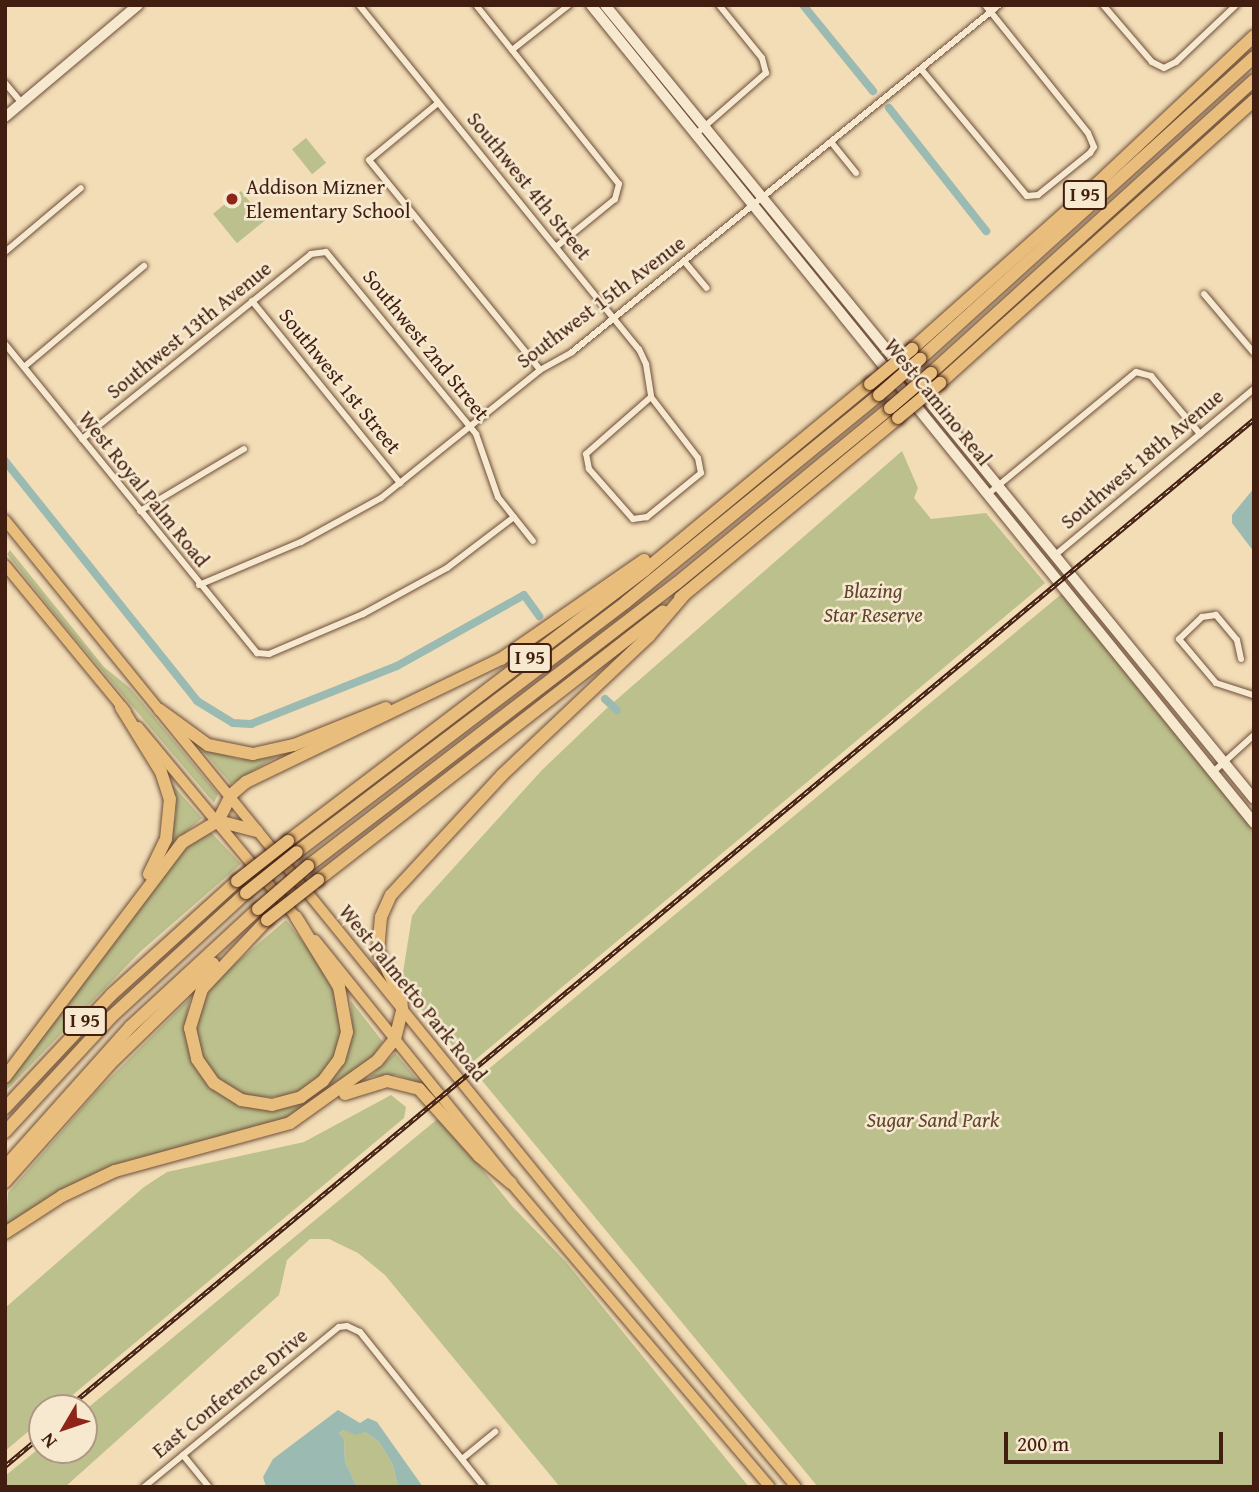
<!DOCTYPE html>
<html>
<head>
<meta charset="utf-8">
<style>
  body { margin:0 }
  #map { position:relative; width:1259px; height:1492px; overflow:hidden; background:#f2ddb7; font-family:"Gentium Book Plus",serif }
  div>[style] { position:absolute }
  [style*='--x'] { left:calc(var(--x)*1px); top:calc(var(--y)*1px); width:calc(var(--w)*1px); rotate:calc(var(--a)*1deg) }
  .green>* { inset:0; background:#bcc08d; transform-origin:0 0 }
  .water>* { inset:0; background:#9bbbb2 }
  .canal>* { height:8px; margin:-4px; padding:0 4px; transform-origin:4px; border-radius:4px; background:#9bbbb2 }
  .roads { filter:drop-shadow(0 0 2px #6e4e3a) drop-shadow(0 0 2px #6e4e3a) }
  .street>* { height:6px; margin:-3px; padding:0 3px; transform-origin:3px; border-radius:3px; background:#f7e9d0 }
  .secondary>* { height:10px; margin:-5px; padding:0 5px; transform-origin:5px; border-radius:5px; background:#f7e9d0 }
  .primary>* { height:10px; margin:-5px; padding:0 5px; transform-origin:5px; border-radius:5px; background:#e9be7c }
  .highway>* { height:12px; margin:-6px; padding:0 6px; transform-origin:6px; border-radius:6px; background:#e9be7c }
  .rail>* { height:4.5px; margin-top:-2.25px; transform-origin:0; background:repeating-linear-gradient(90deg,#f7e9d0 0 5px,#421e10 0 10px); box-sizing:border-box; border-block:2px solid #421e10 }
  .bridges { filter:drop-shadow(0 0 2px #421e10) drop-shadow(0 0 2px #421e10) }
  .highway-bridge>* { height:12px; margin:-6px; padding:0 6px; transform-origin:6px; border-radius:6px; background:#e9be7c }
  .dots>* { width:19px; height:19px; translate:-50% -50%; box-sizing:border-box; border:4px solid #f7e9d0; border-radius:50% }
  span { translate:-50% -50%; white-space:nowrap; text-align:center; line-height:1.15; -webkit-text-stroke:5px #f7e9d0; paint-order:stroke }
  .shield-label span { padding:2px 5px; background:#f7e9d0; border:2px solid; border-radius:5px; -webkit-text-stroke-width:0 }
  .shield-label { font-size:19px; color:#421e10; font-weight:700 }
  .street-label { font-size:21px; color:#421e10 }
  .poi-label { font-size:21px; color:#421e10 }
  .left { translate:0 -50%; text-align:left }
  .park-label { font-size:21px; color:#60462f; font-style:italic }
  .frame { position:absolute; inset:0; border:7px solid #421e10; pointer-events:none }
  .north { position:absolute; left:28px; top:1394px; width:70px; height:70px; box-sizing:border-box; background:#f7e9d0; border:2px solid #af9883; border-radius:50%; rotate:231deg; font-size:19px; font-weight:700; line-height:28px; text-align:center; color:#421e10 }
  .north::after { content:''; display:block; margin:auto; width:24px; height:32px; background:#8f2418; clip-path:polygon(50% 0,100% 100%,50% 72%,0 100%) }
  .scale { position:absolute; left:1004px; top:1432px; width:219px; height:32px; box-sizing:border-box; border:4px solid #421e10; border-top:0; padding-left:9px; font-size:21px; line-height:24px; white-space:nowrap; color:#421e10; -webkit-text-stroke:5px #f7e9d0; paint-order:stroke }
</style>
</head>
<body>
<div id="map">
  <div class="green">
    <i style="left:306px;top:138px;width:32px;height:18px;rotate:51deg"></i>
    <i style="left:241px;top:191px;width:38px;height:36px;rotate:51deg"></i>
    <i style="clip-path:polygon(902px 451px,918px 488px,914px 498px,931px 519px,986px 513px,1045px 583px,469px 1065px,401px 985px,412px 916px,419px 906px,542px 770px,607px 708px)"></i>
    <i style="clip-path:polygon(10px 550px,104px 667px,130px 688px,218px 794px,214px 803px,62px 623px,7px 554px)"></i>
    <i style="clip-path:polygon(1064px 592px,1254px 828px,1254px 1487px,818px 1487px,479px 1077px)"></i>
    <i style="clip-path:polygon(199px 746px,238px 759px,276px 757px,231px 784px)"></i>
    <i style="clip-path:polygon(171px 783px,202px 818px,169px 847px,176px 813px)"></i>
    <i style="clip-path:polygon(211px 832px,241px 864px,140px 952px,5px 1092px,5px 1081px,178px 857px,190px 844px)"></i>
    <i style="clip-path:polygon(286px 920px,325px 970px,344px 1013px,339px 1049px,325px 1073px,293px 1096px,250px 1098px,219px 1081px,202px 1058px,196px 1031px,200px 1007px,216px 980px)"></i>
    <i style="clip-path:polygon(190px 998px,185px 1029px,209px 1084px,275px 1108px,343px 1062px,352px 1033px,351px 1001px,383px 1042px,371px 1059px,295px 1116px,122px 1164px,60px 1191px,5px 1227px,8px 1193px,96px 1092px)"></i>
    <i style="clip-path:polygon(395px 1053px,421px 1084px,397px 1075px,369px 1077px)"></i>
    <i style="clip-path:polygon(391px 1095px,406px 1107px,404px 1118px,57px 1408px,42px 1408px,42px 1420px,5px 1451px,5px 1308px,144px 1187px,167px 1172px,304px 1142px)"></i>
    <i style="clip-path:polygon(440px 1117px,512px 1206px,566px 1262px,749px 1487px,560px 1487px,385px 1275px,358px 1253px,329px 1239px,310px 1239px,287px 1260px,279px 1295px,65px 1487px,5px 1487px,5px 1476px,42px 1446px,42px 1450px,84px 1450px,84px 1411px)"></i>
    <i style="clip-path:polygon(344px 1430px,365px 1432px,379px 1442px,393px 1465px,398px 1487px,357px 1487px,345px 1462px,344px 1439px,339px 1433px)"></i>
  </div>
  <div class="water">
    <i style="clip-path:polygon(1254px 488px,1254px 552px,1232px 523px,1232px 515px)"></i>
    <i style="clip-path:polygon(338px 1410px,360px 1423px,368px 1418px,377px 1422px,423px 1487px,398px 1487px,393px 1465px,379px 1442px,365px 1432px,356px 1435px,344px 1430px,339px 1433px,344px 1439px,345px 1462px,357px 1487px,266px 1487px,263px 1477px,273px 1459px)"></i>
  </div>
  <div class="canal">
    <i style="--x:803;--y:5;--w:111;--a:50.9"></i>
    <i style="--x:889;--y:108;--w:157;--a:51.7"></i>
    <i style="--x:5;--y:461;--w:307;--a:51.3"></i>
    <i style="--x:197;--y:701;--w:42;--a:31.4"></i>
    <i style="--x:233;--y:723;--w:18;--a:3"></i>
    <i style="--x:251;--y:724;--w:157;--a:-21.7"></i>
    <i style="--x:397;--y:666;--w:145;--a:-29.2"></i>
    <i style="--x:524;--y:595;--w:26;--a:54"></i>
    <i style="--x:605;--y:699;--w:16;--a:43"></i>
  </div>
  <div class="roads">
    <div class="street">
      <i style="--x:359;--y:5;--w:444;--a:50.9"></i>
      <i style="--x:639;--y:349;--w:17;--a:65"></i>
      <i style="--x:646;--y:364;--w:33;--a:81"></i>
      <i style="--x:476;--y:5;--w:229;--a:51.4"></i>
      <i style="--x:619;--y:184;--w:16;--a:105"></i>
      <i style="--x:615;--y:199;--w:76;--a:140.9"></i>
      <i style="--x:1103;--y:5;--w:75;--a:49.3"></i>
      <i style="--x:1152;--y:62;--w:13;--a:27"></i>
      <i style="--x:1164;--y:68;--w:13;--a:-27"></i>
      <i style="--x:1176;--y:62;--w:83;--a:-43.5"></i>
      <i style="--x:512;--y:50;--w:73;--a:-38.3"></i>
      <i style="--x:921;--y:69;--w:165;--a:50.2"></i>
      <i style="--x:1027;--y:196;--w:11;--a:-5"></i>
      <i style="--x:1038;--y:195;--w:67;--a:-38.9"></i>
      <i style="--x:1090;--y:153;--w:7;--a:-56"></i>
      <i style="--x:1094;--y:147;--w:15;--a:-113"></i>
      <i style="--x:1088;--y:133;--w:164;--a:-128.8"></i>
      <i style="--x:5;--y:83;--w:26;--a:50"></i>
      <i style="--x:438;--y:103;--w:89;--a:140.4"></i>
      <i style="--x:369;--y:160;--w:271;--a:50.8"></i>
      <i style="--x:696;--y:134;--w:93;--a:-41.1"></i>
      <i style="--x:766;--y:73;--w:16;--a:-105"></i>
      <i style="--x:762;--y:58;--w:68;--a:-129.1"></i>
      <i style="--x:831;--y:142;--w:40;--a:51"></i>
      <i style="--x:5;--y:252;--w:99;--a:-40.1"></i>
      <i style="--x:684;--y:261;--w:35;--a:50"></i>
      <i style="--x:1204;--y:294;--w:77;--a:49.7"></i>
      <i style="--x:252;--y:301;--w:235;--a:50.9"></i>
      <i style="--x:5;--y:344;--w:399;--a:50.8"></i>
      <i style="--x:257;--y:653;--w:12;--a:5"></i>
      <i style="--x:269;--y:654;--w:102;--a:-23.1"></i>
      <i style="--x:363;--y:614;--w:96;--a:-28.7"></i>
      <i style="--x:447;--y:568;--w:84;--a:-37.3"></i>
      <i style="--x:24;--y:367;--w:157;--a:-40.1"></i>
      <i style="--x:651;--y:397;--w:77;--a:52.4"></i>
      <i style="--x:698;--y:458;--w:15;--a:79"></i>
      <i style="--x:701;--y:473;--w:70;--a:140.8"></i>
      <i style="--x:647;--y:517;--w:14;--a:172"></i>
      <i style="--x:633;--y:519;--w:67;--a:-131.3"></i>
      <i style="--x:589;--y:469;--w:15;--a:-101"></i>
      <i style="--x:586;--y:454;--w:86;--a:-41.2"></i>
      <i style="--x:82;--y:439;--w:294;--a:-38.9"></i>
      <i style="--x:311;--y:254;--w:15;--a:-8"></i>
      <i style="--x:326;--y:252;--w:236;--a:50.5"></i>
      <i style="--x:476;--y:434;--w:67;--a:70.8"></i>
      <i style="--x:498;--y:497;--w:56;--a:51.5"></i>
      <i style="--x:988;--y:494;--w:192;--a:-39.5"></i>
      <i style="--x:1136;--y:372;--w:16;--a:15"></i>
      <i style="--x:1151;--y:376;--w:76;--a:49.8"></i>
      <i style="--x:140;--y:511;--w:121;--a:-30.8"></i>
      <i style="--x:1054;--y:556;--w:261;--a:-39.9"></i>
      <i style="--x:199;--y:585;--w:111;--a:-22.9"></i>
      <i style="--x:301;--y:542;--w:91;--a:-28.8"></i>
      <i style="--x:381;--y:498;--w:204;--a:-38.8"></i>
      <i style="--x:540;--y:370;--w:37;--a:-29"></i>
      <i style="--x:572;--y:352;--w:550;--a:-39.1"></i>
      <i style="--x:1241;--y:659;--w:19;--a:-102"></i>
      <i style="--x:1237;--y:640;--w:33;--a:-130"></i>
      <i style="--x:1216;--y:615;--w:14;--a:172"></i>
      <i style="--x:1202;--y:617;--w:32;--a:136"></i>
      <i style="--x:1179;--y:639;--w:57;--a:49.9"></i>
      <i style="--x:1216;--y:683;--w:40;--a:18"></i>
      <i style="--x:1212;--y:773;--w:57;--a:-42.1"></i>
      <i style="--x:183;--y:1455;--w:41;--a:50.9"></i>
      <i style="--x:462;--y:1459;--w:43;--a:-39.3"></i>
      <i style="--x:144;--y:1487;--w:252;--a:-39.4"></i>
      <i style="--x:339;--y:1327;--w:8;--a:-7"></i>
      <i style="--x:347;--y:1326;--w:14;--a:25"></i>
      <i style="--x:360;--y:1332;--w:198;--a:51.3"></i>
    </div>
    <div class="secondary">
      <i style="--x:591;--y:5;--w:1053;--a:50.97"></i>
      <i style="--x:605;--y:5;--w:1025;--a:50.74"></i>
      <i style="--x:5;--y:117;--w:174;--a:-40.1"></i>
    </div>
    <div class="primary">
      <i style="--x:5;--y:520;--w:898;--a:50.92"></i>
      <i style="--x:571;--y:1217;--w:351;--a:50.2"></i>
      <i style="--x:5;--y:565;--w:190;--a:50.5"></i>
      <i style="--x:138;--y:727;--w:254;--a:50.3"></i>
      <i style="--x:315;--y:940;--w:312;--a:51.1"></i>
      <i style="--x:511;--y:1183;--w:399;--a:49.6"></i>
    </div>
    <div class="highway">
      <i style="--x:912;--y:349;--w:236;--a:-41.7"></i>
      <i style="--x:1088;--y:192;--w:228;--a:-43.2"></i>
      <i style="--x:920;--y:359;--w:450;--a:-42.1"></i>
      <i style="--x:931;--y:373;--w:436;--a:-42.2"></i>
      <i style="--x:940;--y:383;--w:423;--a:-42"></i>
      <i style="--x:680;--y:598;--w:283;--a:-39.5"></i>
      <i style="--x:121;--y:707;--w:76;--a:58.4"></i>
      <i style="--x:161;--y:772;--w:28;--a:72"></i>
      <i style="--x:170;--y:799;--w:40;--a:95.7"></i>
      <i style="--x:166;--y:839;--w:39;--a:116"></i>
      <i style="--x:160;--y:710;--w:59;--a:36.1"></i>
      <i style="--x:208;--y:745;--w:46;--a:11.3"></i>
      <i style="--x:253;--y:754;--w:42;--a:-12.4"></i>
      <i style="--x:294;--y:745;--w:99;--a:-21.9"></i>
      <i style="--x:218;--y:821;--w:30;--a:-63"></i>
      <i style="--x:232;--y:794;--w:18;--a:-41"></i>
      <i style="--x:246;--y:782;--w:283;--a:-25.8"></i>
      <i style="--x:501;--y:659;--w:174;--a:-34.7"></i>
      <i style="--x:288;--y:841;--w:448;--a:-37.2"></i>
      <i style="--x:645;--y:570;--w:292;--a:-39.6"></i>
      <i style="--x:297;--y:852;--w:413;--a:-37.2"></i>
      <i style="--x:626;--y:602;--w:327;--a:-39.3"></i>
      <i style="--x:308;--y:866;--w:465;--a:-37.5"></i>
      <i style="--x:677;--y:583;--w:276;--a:-39.4"></i>
      <i style="--x:318;--y:880;--w:437;--a:-37.9"></i>
      <i style="--x:267;--y:920;--w:95;--a:133.3"></i>
      <i style="--x:202;--y:989;--w:41;--a:107.1"></i>
      <i style="--x:190;--y:1028;--w:32;--a:77"></i>
      <i style="--x:197;--y:1059;--w:29;--a:55"></i>
      <i style="--x:214;--y:1083;--w:32;--a:32"></i>
      <i style="--x:241;--y:1100;--w:31;--a:9"></i>
      <i style="--x:272;--y:1105;--w:30;--a:-15"></i>
      <i style="--x:301;--y:1097;--w:27;--a:-36"></i>
      <i style="--x:323;--y:1081;--w:26;--a:-53"></i>
      <i style="--x:339;--y:1060;--w:29;--a:-74"></i>
      <i style="--x:347;--y:1032;--w:46;--a:-100.1"></i>
      <i style="--x:339;--y:987;--w:82;--a:-121.6"></i>
      <i style="--x:5;--y:1077;--w:295;--a:-52.9"></i>
      <i style="--x:183;--y:842;--w:41;--a:-31"></i>
      <i style="--x:218;--y:821;--w:40;--a:14.4"></i>
      <i style="--x:345;--y:1094;--w:44;--a:-17.2"></i>
      <i style="--x:387;--y:1081;--w:33;--a:14"></i>
      <i style="--x:419;--y:1089;--w:90;--a:48.2"></i>
      <i style="--x:479;--y:1156;--w:42;--a:40.2"></i>
      <i style="--x:5;--y:1108;--w:155;--a:-46.8"></i>
      <i style="--x:111;--y:995;--w:170;--a:-42.1"></i>
      <i style="--x:5;--y:1132;--w:156;--a:-47.3"></i>
      <i style="--x:111;--y:1017;--w:183;--a:-42.6"></i>
      <i style="--x:5;--y:1167;--w:188;--a:-48.2"></i>
      <i style="--x:130;--y:1027;--w:174;--a:-42.7"></i>
      <i style="--x:5;--y:1182;--w:158;--a:-48.3"></i>
      <i style="--x:110;--y:1064;--w:144;--a:-44.2"></i>
      <i style="--x:5;--y:1233;--w:68;--a:-33"></i>
      <i style="--x:62;--y:1196;--w:59;--a:-25.3"></i>
      <i style="--x:115;--y:1171;--w:181;--a:-15.3"></i>
      <i style="--x:290;--y:1123;--w:107;--a:-35.5"></i>
      <i style="--x:377;--y:1061;--w:28;--a:-51"></i>
      <i style="--x:395;--y:1039;--w:30;--a:-76"></i>
      <i style="--x:402;--y:1010;--w:13;--a:-94"></i>
      <i style="--x:401;--y:997;--w:51;--a:-116.6"></i>
      <i style="--x:378;--y:951;--w:34;--a:-85"></i>
      <i style="--x:381;--y:917;--w:24;--a:-66"></i>
      <i style="--x:391;--y:895;--w:163;--a:-47.2"></i>
      <i style="--x:502;--y:775;--w:202;--a:-43.4"></i>
      <i style="--x:649;--y:636;--w:55;--a:-49.4"></i>
    </div>
  </div>
  <div class="rail">
    <i style="--x:67;--y:1408;--w:1545;--a:-39.8"></i>
    <i style="--x:5;--y:1466;--w:48;--a:-40"></i>
  </div>
  <div class="bridges">
    <div class="highway-bridge">
      <i style="--x:870;--y:384;--w:55;--a:-39.8"></i>
      <i style="--x:879;--y:395;--w:55;--a:-41.3"></i>
      <i style="--x:890;--y:408;--w:54;--a:-40.5"></i>
      <i style="--x:898;--y:418;--w:55;--a:-39.8"></i>
      <i style="--x:237;--y:881;--w:65;--a:-38.1"></i>
      <i style="--x:246;--y:893;--w:65;--a:-38.8"></i>
      <i style="--x:258;--y:909;--w:66;--a:-40.7"></i>
      <i style="--x:267;--y:920;--w:65;--a:-38.1"></i>
    </div>
  </div>
  <div class="dots">
    <i style="left:232px;top:199px;background:#8f2418"></i>
  </div>
  <div class="shield-label">
    <span style="left:1085px;top:195px">I 95</span>
    <span style="left:530px;top:658px">I 95</span>
    <span style="left:85px;top:1021px">I 95</span>
  </div>
  <div class="street-label">
    <span style="left:529px;top:186px;rotate:51deg">Southwest 4th Street</span>
    <span style="left:601px;top:302px;rotate:-37deg">Southwest 15th Avenue</span>
    <span style="left:189px;top:330px;rotate:-39deg">Southwest 13th Avenue</span>
    <span style="left:426px;top:345px;rotate:51deg">Southwest 2nd Street</span>
    <span style="left:340px;top:381px;rotate:51deg">Southwest 1st Street</span>
    <span style="left:938px;top:402px;rotate:51deg">West Camino Real</span>
    <span style="left:1142px;top:459px;rotate:-40deg">Southwest 18th Avenue</span>
    <span style="left:144px;top:489px;rotate:51deg">West Royal Palm Road</span>
    <span style="left:413px;top:993px;rotate:51deg">West Palmetto Park Road</span>
    <span style="left:230px;top:1393px;rotate:-39deg">East Conference Drive</span>
  </div>
  <div class="poi-label">
    <span class="left" style="left:246px;top:199px">Addison Mizner<br>Elementary School</span>
  </div>
  <div class="park-label">
    <span style="left:873px;top:603px">Blazing<br>Star Reserve</span>
    <span style="left:933px;top:1120px">Sugar Sand Park</span>
  </div>
  <div class="frame"></div>
  <div class="north">N</div>
  <div class="scale">200 m</div>
</div>
</body>
</html>
